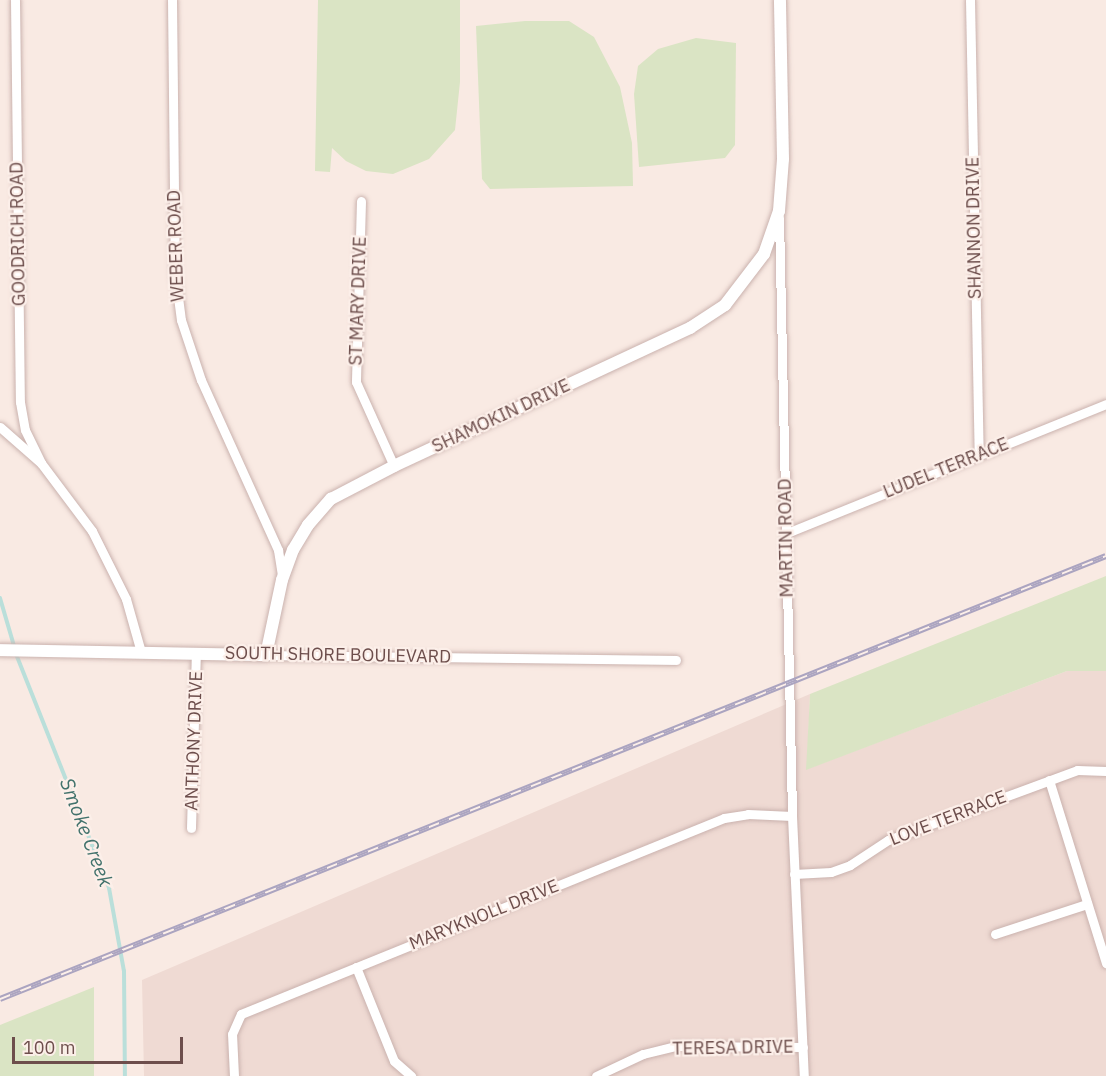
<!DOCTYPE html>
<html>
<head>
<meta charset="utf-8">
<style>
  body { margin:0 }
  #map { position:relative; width:1106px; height:1076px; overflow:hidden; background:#f9eae3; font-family:"IBM Plex Sans",sans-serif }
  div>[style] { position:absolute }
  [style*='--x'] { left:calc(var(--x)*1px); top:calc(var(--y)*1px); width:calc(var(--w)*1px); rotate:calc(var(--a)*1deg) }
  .residential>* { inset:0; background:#efdad3 }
  .green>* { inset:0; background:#dae4c4 }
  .stream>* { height:4px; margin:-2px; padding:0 2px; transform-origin:2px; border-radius:2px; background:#badfda }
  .roads { filter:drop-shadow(0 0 2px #cab2ae) drop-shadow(0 0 2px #cab2ae) }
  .minor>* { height:9px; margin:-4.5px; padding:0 4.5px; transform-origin:4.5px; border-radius:4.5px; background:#fff }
  .tertiary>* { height:12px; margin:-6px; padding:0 6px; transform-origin:6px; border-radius:6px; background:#fff }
  .rail>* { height:6px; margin-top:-3px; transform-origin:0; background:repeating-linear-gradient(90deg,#fcefe9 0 11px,#aba4c0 0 22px); box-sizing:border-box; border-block:2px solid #aba4c0 }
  span { translate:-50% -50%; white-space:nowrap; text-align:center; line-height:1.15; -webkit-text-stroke:4.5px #fcefe9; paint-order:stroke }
  .street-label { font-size:18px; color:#6d4e4c }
  .water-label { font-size:20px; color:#42726c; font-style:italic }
  .scale { position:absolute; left:12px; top:1037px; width:171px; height:27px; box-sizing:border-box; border:3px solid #6d4e4c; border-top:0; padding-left:8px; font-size:18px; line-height:21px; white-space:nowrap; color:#6d4e4c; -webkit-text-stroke:4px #fcefe9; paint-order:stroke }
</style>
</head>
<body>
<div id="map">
  <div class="residential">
    <i style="clip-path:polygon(1067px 671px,1106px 671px,1106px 1076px,144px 1076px,142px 980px,810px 694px,807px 769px)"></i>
  </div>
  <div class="green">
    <i style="clip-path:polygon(318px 0,460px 0,460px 82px,455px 130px,429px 159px,393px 174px,366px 171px,346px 161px,332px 148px,330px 172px,315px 171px)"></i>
    <i style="clip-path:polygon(525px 21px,569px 21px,594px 37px,620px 87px,632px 143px,633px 186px,490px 189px,482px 179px,476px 26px)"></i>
    <i style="clip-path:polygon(696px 38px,736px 43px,735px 145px,725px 158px,639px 167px,634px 94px,638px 66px,658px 49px)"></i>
    <i style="clip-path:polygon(1106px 576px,1106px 671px,1067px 671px,806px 770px,810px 694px)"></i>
    <i style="clip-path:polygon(94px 987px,94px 1076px,0 1076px,0 1025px)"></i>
  </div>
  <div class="stream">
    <i style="--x:0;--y:598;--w:50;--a:73.7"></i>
    <i style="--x:16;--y:654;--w:252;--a:68.3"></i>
    <i style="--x:109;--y:888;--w:84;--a:79.8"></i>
    <i style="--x:124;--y:971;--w:105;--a:89.5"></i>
  </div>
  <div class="roads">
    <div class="minor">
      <i style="--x:15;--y:0;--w:402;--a:89.3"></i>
      <i style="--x:20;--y:402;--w:28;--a:80"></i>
      <i style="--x:25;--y:430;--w:37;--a:64"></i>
      <i style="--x:172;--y:0;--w:274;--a:89.4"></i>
      <i style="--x:175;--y:274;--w:46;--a:82.6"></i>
      <i style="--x:181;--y:320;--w:63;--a:71.6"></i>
      <i style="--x:201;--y:380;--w:187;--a:65.6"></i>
      <i style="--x:278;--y:550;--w:25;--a:81"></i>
      <i style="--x:970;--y:0;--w:455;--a:88.9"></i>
      <i style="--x:361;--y:201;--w:181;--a:91.6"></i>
      <i style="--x:356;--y:382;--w:92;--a:65.7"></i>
      <i style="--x:779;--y:218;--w:598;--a:88.75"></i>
      <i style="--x:792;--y:816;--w:260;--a:87.4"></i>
      <i style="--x:0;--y:427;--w:55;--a:41.3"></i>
      <i style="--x:41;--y:463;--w:85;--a:53.1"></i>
      <i style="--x:92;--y:531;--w:76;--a:63.4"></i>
      <i style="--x:126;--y:599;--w:55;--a:74.2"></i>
      <i style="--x:787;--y:533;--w:344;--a:-22"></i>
      <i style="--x:266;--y:655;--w:410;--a:0.7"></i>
      <i style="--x:1049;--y:780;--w:192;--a:72.7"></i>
      <i style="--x:191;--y:828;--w:175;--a:-88.4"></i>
      <i style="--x:794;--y:874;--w:37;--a:-3"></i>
      <i style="--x:831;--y:872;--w:20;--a:-20"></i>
      <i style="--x:850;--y:865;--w:45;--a:-33.3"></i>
      <i style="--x:888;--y:840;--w:202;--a:-20.3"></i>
      <i style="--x:1077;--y:770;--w:29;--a:2"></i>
      <i style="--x:995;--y:934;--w:97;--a:-18.1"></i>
      <i style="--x:356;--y:967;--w:101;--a:68"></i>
      <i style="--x:394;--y:1061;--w:23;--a:41"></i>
      <i style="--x:234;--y:1076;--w:42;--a:-92.7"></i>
      <i style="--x:232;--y:1034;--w:22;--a:-66"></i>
      <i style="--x:241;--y:1014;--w:521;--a:-22.09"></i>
      <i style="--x:724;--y:818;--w:24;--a:-9"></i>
      <i style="--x:748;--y:814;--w:44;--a:2.6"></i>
      <i style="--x:596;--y:1076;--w:52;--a:-25.1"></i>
      <i style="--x:643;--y:1054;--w:34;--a:-14"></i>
      <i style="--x:676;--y:1046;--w:127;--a:0.5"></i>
    </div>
    <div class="tertiary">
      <i style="--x:0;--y:650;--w:266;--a:1.1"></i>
      <i style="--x:266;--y:655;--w:77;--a:-78"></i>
      <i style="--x:282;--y:580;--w:32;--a:-70"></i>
      <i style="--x:293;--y:550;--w:29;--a:-59"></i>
      <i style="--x:308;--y:525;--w:35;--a:-49"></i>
      <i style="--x:331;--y:499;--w:71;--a:-27.6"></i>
      <i style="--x:394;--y:466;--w:327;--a:-25"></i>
      <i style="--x:690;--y:328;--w:42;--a:-33.3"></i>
      <i style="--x:725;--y:305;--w:64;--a:-52.6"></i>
      <i style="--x:764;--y:254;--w:46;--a:-70.8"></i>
      <i style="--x:779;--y:211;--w:52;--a:-85.6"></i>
      <i style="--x:783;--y:159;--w:159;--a:-91.1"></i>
    </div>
  </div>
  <div class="rail">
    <i style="--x:0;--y:999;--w:1191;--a:-21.83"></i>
  </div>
  <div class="street-label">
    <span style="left:974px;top:228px;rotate:-91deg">SHANNON DRIVE</span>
    <span style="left:18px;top:234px;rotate:-91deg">GOODRICH ROAD</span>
    <span style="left:176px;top:246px;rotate:-92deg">WEBER ROAD</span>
    <span style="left:358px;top:301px;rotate:-88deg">ST MARY DRIVE</span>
    <span style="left:501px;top:416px;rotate:-25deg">SHAMOKIN DRIVE</span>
    <span style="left:946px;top:468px;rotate:-22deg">LUDEL TERRACE</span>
    <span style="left:786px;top:538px;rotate:-91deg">MARTIN ROAD</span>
    <span style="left:338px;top:655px;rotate:1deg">SOUTH SHORE BOULEVARD</span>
    <span style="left:194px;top:741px;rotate:-88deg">ANTHONY DRIVE</span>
    <span style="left:948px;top:818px;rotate:-21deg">LOVE TERRACE</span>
    <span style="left:484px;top:915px;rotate:-22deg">MARYKNOLL DRIVE</span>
    <span style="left:733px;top:1048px;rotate:-1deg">TERESA DRIVE</span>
  </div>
  <div class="water-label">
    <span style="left:87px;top:832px;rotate:69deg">Smoke Creek</span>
  </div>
  <div class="scale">100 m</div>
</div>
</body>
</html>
